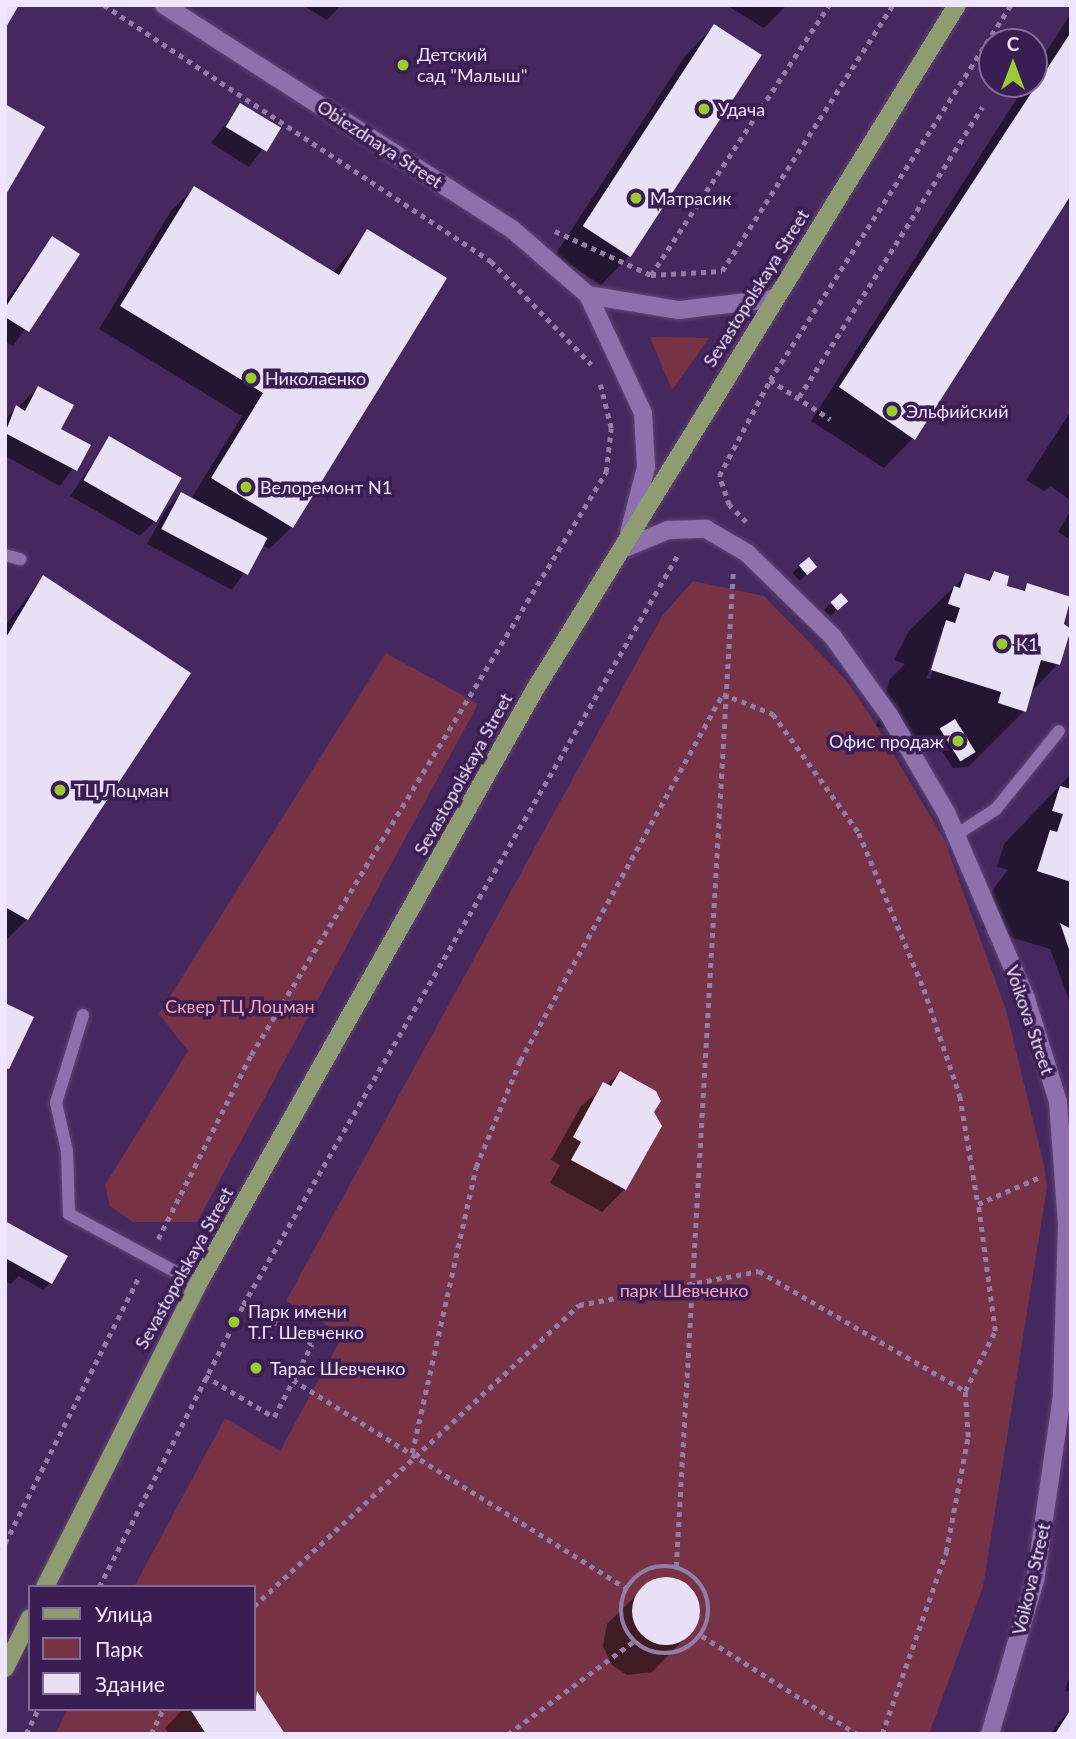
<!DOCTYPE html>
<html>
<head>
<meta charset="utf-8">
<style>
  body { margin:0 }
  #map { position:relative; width:1076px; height:1739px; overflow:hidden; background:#45285e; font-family:Lato,sans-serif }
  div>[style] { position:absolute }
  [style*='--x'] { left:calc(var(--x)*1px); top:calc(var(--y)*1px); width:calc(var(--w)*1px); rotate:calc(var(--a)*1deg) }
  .green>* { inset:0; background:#773345 }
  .shadow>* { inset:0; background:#0007; transform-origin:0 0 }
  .building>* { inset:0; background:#eae0f5; transform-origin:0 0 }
  .round { border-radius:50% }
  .path>* { height:4.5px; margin-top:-2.25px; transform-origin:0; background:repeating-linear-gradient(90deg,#927da7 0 5px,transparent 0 10px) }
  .path>.ring { margin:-2.25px; padding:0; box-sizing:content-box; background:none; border:4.5px solid #927da7; border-radius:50% }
  .roads { filter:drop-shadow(0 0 2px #5e4573) drop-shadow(0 0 2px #5e4573) }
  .lane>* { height:12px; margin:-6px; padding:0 6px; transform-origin:6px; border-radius:6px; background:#8e70ad }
  .street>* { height:18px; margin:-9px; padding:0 9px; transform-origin:9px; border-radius:9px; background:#8e70ad }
  .secondary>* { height:18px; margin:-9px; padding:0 9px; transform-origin:9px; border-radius:9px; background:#8e70ad }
  .primary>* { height:18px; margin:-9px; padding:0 9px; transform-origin:9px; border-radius:9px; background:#8f9b70 }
  .dots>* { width:19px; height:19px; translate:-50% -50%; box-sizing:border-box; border:4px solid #3a1d53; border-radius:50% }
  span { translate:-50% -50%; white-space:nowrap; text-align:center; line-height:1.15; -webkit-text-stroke:7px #3a1d53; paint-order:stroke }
  .poi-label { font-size:18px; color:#f1e4ff }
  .left { translate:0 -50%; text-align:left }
  .right { translate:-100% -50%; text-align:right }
  .street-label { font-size:18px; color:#f1e4ff }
  .park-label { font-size:18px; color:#fba4b5 }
  .frame { position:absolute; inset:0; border:7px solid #f1e4ff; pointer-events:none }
  .legend { position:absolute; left:28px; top:1585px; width:228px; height:126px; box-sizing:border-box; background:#3a1d53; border:2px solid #836d98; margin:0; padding:9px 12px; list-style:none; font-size:21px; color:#f1e4ff }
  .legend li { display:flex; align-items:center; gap:14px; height:35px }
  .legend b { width:35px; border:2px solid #836d98 }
  .north { position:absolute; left:978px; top:28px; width:70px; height:70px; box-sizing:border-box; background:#3a1d53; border:2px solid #836d98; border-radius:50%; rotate:0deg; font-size:19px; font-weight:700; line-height:28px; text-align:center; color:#f1e4ff }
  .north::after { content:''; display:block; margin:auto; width:24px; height:32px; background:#9acb34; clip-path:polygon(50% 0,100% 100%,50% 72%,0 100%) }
</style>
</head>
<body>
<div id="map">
  <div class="green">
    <i style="clip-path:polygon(650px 337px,708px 338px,709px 338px,672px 390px)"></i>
    <i style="clip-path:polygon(693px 581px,764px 596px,846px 680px,870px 715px,944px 839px,1006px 1010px,1044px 1165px,1047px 1187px,983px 1587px,929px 1734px,55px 1734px,68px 1709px,254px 1709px,254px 1587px,134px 1587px,225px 1418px,280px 1451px,343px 1335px,286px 1301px,662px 616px)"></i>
    <i style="clip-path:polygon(386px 653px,478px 704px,197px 1222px,133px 1222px,110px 1206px,105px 1185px,188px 1051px,159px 1014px)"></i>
  </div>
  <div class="shadow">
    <i style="clip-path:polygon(302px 5px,341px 5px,327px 20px)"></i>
    <i style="clip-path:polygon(726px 5px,787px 5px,764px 28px)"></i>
    <i style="clip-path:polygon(1071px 13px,1071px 207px,1064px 202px,913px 438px,884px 468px,811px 421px,1026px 84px,1034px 84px,1034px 71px)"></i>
    <i style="clip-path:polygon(714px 26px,630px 255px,601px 285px,555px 255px,685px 56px)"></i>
    <i style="clip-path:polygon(241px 105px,278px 129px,249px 167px,211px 143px)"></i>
    <i style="clip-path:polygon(194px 188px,333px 273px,367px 231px,292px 527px,269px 549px,263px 545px,232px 590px,147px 544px,166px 509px,181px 494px,191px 499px,242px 416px,99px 329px,171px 211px)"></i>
    <i style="clip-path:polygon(52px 239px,77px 255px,13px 346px,5px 342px,5px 302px)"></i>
    <i style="clip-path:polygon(38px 388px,59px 430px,89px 446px,60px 486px,5px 456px,5px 419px)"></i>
    <i style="clip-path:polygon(1071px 411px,1071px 501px,1051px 486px,1044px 491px,1026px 480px)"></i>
    <i style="clip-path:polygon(109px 439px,155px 521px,140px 536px,70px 496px)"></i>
    <i style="clip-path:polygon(1071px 510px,1071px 540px,1058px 532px)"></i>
    <i style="left:800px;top:566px;width:11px;height:10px;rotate:49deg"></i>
    <i style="clip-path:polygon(evenodd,994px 573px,1004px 587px,1021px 592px,1027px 585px,1070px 598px,1058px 664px,1029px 694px,1024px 711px,968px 767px,953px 768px,938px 745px,876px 726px,890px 679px,905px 664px,894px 660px,909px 631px,966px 575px,986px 581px,994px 573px,944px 632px,930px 679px,927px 678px,939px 637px,944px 632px)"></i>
    <i style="clip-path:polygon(43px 577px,189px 673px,27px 919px,5px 941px,5px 626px)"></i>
    <i style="clip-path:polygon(832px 603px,839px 608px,830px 616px,824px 610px)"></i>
    <i style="clip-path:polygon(1071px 774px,1071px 1005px,1050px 949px,981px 928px,994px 888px,1008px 870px,997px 867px,1004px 844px)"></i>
    <i style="clip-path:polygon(620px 1073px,652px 1112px,625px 1189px,602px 1212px,550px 1183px,560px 1165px,551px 1160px,581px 1106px)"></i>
    <i style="clip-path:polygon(5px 1223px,50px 1283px,43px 1290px,19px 1276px,11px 1284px,5px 1281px)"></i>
    <i style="clip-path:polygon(652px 1580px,692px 1588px,696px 1627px,652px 1672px,627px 1675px,612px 1665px,603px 1646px,607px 1624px)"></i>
    <i style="clip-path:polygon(1071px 1672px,1071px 1692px,1065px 1691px)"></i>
    <i style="clip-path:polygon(257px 1694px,283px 1734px,169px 1734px,165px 1728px,183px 1709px,254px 1709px)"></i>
    <i style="clip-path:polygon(1071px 1710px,1071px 1734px,1051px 1734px,1059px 1722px)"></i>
  </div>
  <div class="building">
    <i style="clip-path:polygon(5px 5px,19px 5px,5px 29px)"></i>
    <i style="left:714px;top:24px;width:57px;height:241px;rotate:33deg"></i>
    <i style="clip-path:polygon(1071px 32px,1071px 195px,915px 440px,839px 387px)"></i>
    <i style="left:240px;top:103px;width:48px;height:28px;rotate:31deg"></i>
    <i style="clip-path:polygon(5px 104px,45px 127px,5px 196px)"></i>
    <i style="clip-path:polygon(194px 186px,339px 275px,367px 229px,447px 278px,293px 528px,211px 478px,263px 393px,120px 306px)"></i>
    <i style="clip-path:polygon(52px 236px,80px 254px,29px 332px,5px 317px,5px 308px)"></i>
    <i style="clip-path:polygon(38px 386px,74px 405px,61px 429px,91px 445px,77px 471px,5px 433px,16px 405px,25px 411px)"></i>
    <i style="left:109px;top:436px;width:84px;height:51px;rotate:30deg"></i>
    <i style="left:181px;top:492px;width:98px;height:42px;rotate:28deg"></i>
    <i style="left:809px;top:557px;width:13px;height:13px;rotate:51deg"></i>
    <i style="clip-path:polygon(994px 571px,1009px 576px,1007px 586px,1025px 591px,1027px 583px,1071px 597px,1064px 624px,1071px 629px,1060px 665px,1041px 660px,1026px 712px,998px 703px,1001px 692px,931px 670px,946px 620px,955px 623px,960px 608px,948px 604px,954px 586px,960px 588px,965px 573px,990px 581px)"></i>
    <i style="clip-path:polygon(43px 575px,191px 673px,28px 920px,5px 907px,5px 639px)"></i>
    <i style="left:841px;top:593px;width:11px;height:14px;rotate:49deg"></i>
    <i style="left:955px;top:719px;width:39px;height:18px;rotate:58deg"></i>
    <i style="clip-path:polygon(1060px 786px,1071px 789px,1071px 882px,1037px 871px,1050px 830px,1057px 832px,1063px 814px,1052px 811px)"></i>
    <i style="clip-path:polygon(1060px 923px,1071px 929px,1071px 952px,1070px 952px)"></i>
    <i style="clip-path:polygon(5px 1003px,34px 1017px,9px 1069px,5px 1068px)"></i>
    <i style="clip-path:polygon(620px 1071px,656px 1091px,661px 1101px,654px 1112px,662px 1126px,626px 1190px,571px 1160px,581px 1142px,573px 1137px,603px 1082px,611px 1086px)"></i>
    <i style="clip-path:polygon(5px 1221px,68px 1256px,52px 1284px,5px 1258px)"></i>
    <i class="round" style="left:632px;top:1577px;width:68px;height:68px"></i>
    <i style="clip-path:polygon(257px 1691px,285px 1734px,206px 1734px,190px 1709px,254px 1709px)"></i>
    <i style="clip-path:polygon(1071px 1709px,1071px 1734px,1055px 1734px)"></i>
  </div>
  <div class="path">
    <i style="--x:104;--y:5;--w:464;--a:33.5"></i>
    <i style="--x:491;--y:261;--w:144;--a:45.8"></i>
    <i style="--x:555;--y:231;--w:106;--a:24.6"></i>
    <i style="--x:651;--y:275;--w:71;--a:-3.2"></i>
    <i style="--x:722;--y:271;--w:316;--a:-57.3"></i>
    <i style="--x:651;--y:275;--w:323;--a:-56.6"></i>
    <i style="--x:770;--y:380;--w:72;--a:33"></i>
    <i style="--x:799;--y:397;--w:343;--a:-57.7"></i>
    <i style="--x:746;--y:522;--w:24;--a:-135"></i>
    <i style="--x:729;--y:505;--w:31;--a:-109"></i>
    <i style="--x:719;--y:476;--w:109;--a:-62"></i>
    <i style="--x:770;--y:380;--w:446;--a:-57.3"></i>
    <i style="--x:158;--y:1239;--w:206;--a:-63.2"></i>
    <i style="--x:251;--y:1055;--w:683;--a:-58.66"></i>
    <i style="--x:606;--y:472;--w:44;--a:-83.5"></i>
    <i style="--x:611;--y:428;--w:45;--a:-104"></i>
    <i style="--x:205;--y:1376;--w:80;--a:30.7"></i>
    <i style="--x:274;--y:1417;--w:82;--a:-62.5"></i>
    <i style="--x:312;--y:1344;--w:79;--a:-150.5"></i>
    <i style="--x:293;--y:1380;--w:393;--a:32"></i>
    <i style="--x:412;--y:1453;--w:293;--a:-77.4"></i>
    <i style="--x:476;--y:1167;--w:115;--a:-67.5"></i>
    <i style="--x:520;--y:1061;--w:419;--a:-61.1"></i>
    <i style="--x:723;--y:694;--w:54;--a:21.8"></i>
    <i style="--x:773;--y:714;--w:147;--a:54.1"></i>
    <i style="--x:859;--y:833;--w:169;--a:67.4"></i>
    <i style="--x:924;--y:989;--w:113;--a:71.4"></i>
    <i style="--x:960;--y:1096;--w:109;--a:80.5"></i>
    <i style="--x:5;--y:1543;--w:300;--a:-63.3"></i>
    <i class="ring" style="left:621px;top:1566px;width:83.5px;height:83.5px"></i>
    <i style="--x:676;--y:1567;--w:997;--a:-86.72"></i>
    <i style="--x:99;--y:1587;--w:317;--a:-62.9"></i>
    <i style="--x:243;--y:1305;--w:869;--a:-59.9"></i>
    <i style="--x:254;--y:1606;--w:443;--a:-42.8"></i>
    <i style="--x:579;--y:1305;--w:183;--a:-10.7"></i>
    <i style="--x:759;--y:1271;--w:238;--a:30.2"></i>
    <i style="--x:965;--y:1391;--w:67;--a:-63.4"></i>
    <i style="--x:995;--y:1331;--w:128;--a:-97.6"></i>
    <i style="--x:978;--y:1204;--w:70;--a:-23.6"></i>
    <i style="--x:702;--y:1636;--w:183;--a:32.3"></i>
    <i style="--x:26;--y:1734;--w:28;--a:-64"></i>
    <i style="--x:151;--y:1734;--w:28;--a:-64"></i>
    <i style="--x:508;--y:1734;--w:155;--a:-36.4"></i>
    <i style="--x:882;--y:1734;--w:193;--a:-70.6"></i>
    <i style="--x:946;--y:1552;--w:117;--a:-79.2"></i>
    <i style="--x:968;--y:1437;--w:46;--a:-93.7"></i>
  </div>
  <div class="roads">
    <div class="lane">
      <i style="--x:5;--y:555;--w:16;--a:15"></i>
      <i style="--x:956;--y:835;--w:48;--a:-33"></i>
      <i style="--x:996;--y:809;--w:100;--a:-51.1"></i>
      <i style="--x:83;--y:1015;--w:92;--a:107.1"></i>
      <i style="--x:56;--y:1103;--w:49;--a:77.1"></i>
      <i style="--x:67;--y:1151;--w:63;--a:88.2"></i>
      <i style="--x:69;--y:1214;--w:147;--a:28.5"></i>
    </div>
    <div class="street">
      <i style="--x:625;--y:548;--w:47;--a:-22.7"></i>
      <i style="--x:668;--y:530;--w:38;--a:-2"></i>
      <i style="--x:706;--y:529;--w:48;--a:30.3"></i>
      <i style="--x:747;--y:553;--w:120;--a:44.3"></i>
      <i style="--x:833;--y:637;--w:96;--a:54.3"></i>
      <i style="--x:889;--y:715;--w:113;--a:59.6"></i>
      <i style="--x:946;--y:812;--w:203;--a:66.8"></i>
      <i style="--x:1026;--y:999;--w:108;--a:72.7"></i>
      <i style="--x:1058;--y:1102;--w:122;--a:85.8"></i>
      <i style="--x:1067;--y:1224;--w:172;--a:91.7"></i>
      <i style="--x:1062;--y:1396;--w:186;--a:98.3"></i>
      <i style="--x:1035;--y:1580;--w:160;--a:106.3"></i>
    </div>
    <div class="secondary">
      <i style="--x:164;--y:5;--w:415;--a:32.8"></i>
      <i style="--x:513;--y:230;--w:99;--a:40.9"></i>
      <i style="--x:588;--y:295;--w:130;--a:65"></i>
      <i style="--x:643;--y:413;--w:54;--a:86.8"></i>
      <i style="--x:646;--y:467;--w:68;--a:104.4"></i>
      <i style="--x:588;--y:295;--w:92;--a:9.4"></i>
      <i style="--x:679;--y:310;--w:93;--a:-6.8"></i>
    </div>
    <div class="primary">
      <i style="--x:45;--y:1587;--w:339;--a:-63.2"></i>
      <i style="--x:198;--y:1284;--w:682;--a:-60.46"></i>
      <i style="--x:534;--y:691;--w:806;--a:-58.34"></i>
      <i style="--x:5;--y:1668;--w:56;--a:-63.4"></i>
    </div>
  </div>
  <div class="dots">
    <i style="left:403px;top:65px;background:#9acb34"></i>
    <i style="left:704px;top:109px;background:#9acb34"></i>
    <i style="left:636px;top:198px;background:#9acb34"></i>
    <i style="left:251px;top:378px;background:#9acb34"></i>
    <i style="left:892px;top:411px;background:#9acb34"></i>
    <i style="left:246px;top:487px;background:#9acb34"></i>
    <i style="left:1002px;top:644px;background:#9acb34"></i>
    <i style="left:958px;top:741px;background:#9acb34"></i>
    <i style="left:60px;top:790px;background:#9acb34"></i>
    <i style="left:234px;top:1322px;background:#9acb34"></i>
    <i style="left:256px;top:1368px;background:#9acb34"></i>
  </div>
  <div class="poi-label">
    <span class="left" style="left:417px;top:65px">Детский<br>сад "Малыш"</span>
    <span class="left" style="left:718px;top:109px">Удача</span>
    <span class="left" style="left:650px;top:198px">Матрасик</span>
    <span class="left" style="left:265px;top:378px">Николаенко</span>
    <span class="left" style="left:906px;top:411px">Эльфийский</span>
    <span class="left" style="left:260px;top:487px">Велоремонт N1</span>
    <span class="left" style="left:1016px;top:644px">К1</span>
    <span class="right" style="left:944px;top:741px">Офис продаж</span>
    <span class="left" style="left:74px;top:790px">ТЦ Лоцман</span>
    <span class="left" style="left:248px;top:1322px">Парк имени<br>Т.Г. Шевченко</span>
    <span class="left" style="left:270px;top:1368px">Тарас Шевченко</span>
  </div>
  <div class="street-label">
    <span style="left:380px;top:144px;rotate:33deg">Obiezdnaya Street</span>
    <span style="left:756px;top:288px;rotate:-58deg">Sevastopolskaya Street</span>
    <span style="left:463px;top:774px;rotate:-61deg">Sevastopolskaya Street</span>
    <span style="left:1030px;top:1020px;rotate:71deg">Voikova Street</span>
    <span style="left:184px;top:1268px;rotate:-61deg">Sevastopolskaya Street</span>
    <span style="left:1031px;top:1579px;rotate:-77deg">Voikova Street</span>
  </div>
  <div class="park-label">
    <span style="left:240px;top:1006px">Сквер ТЦ Лоцман</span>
    <span style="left:684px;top:1290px">парк Шевченко</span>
  </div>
  <div class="frame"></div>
  <ul class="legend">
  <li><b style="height:9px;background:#8f9b70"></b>Улица</li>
  <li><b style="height:19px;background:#773345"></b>Парк</li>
  <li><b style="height:19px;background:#eae0f5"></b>Здание</li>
  </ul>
  <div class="north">С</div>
</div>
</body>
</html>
